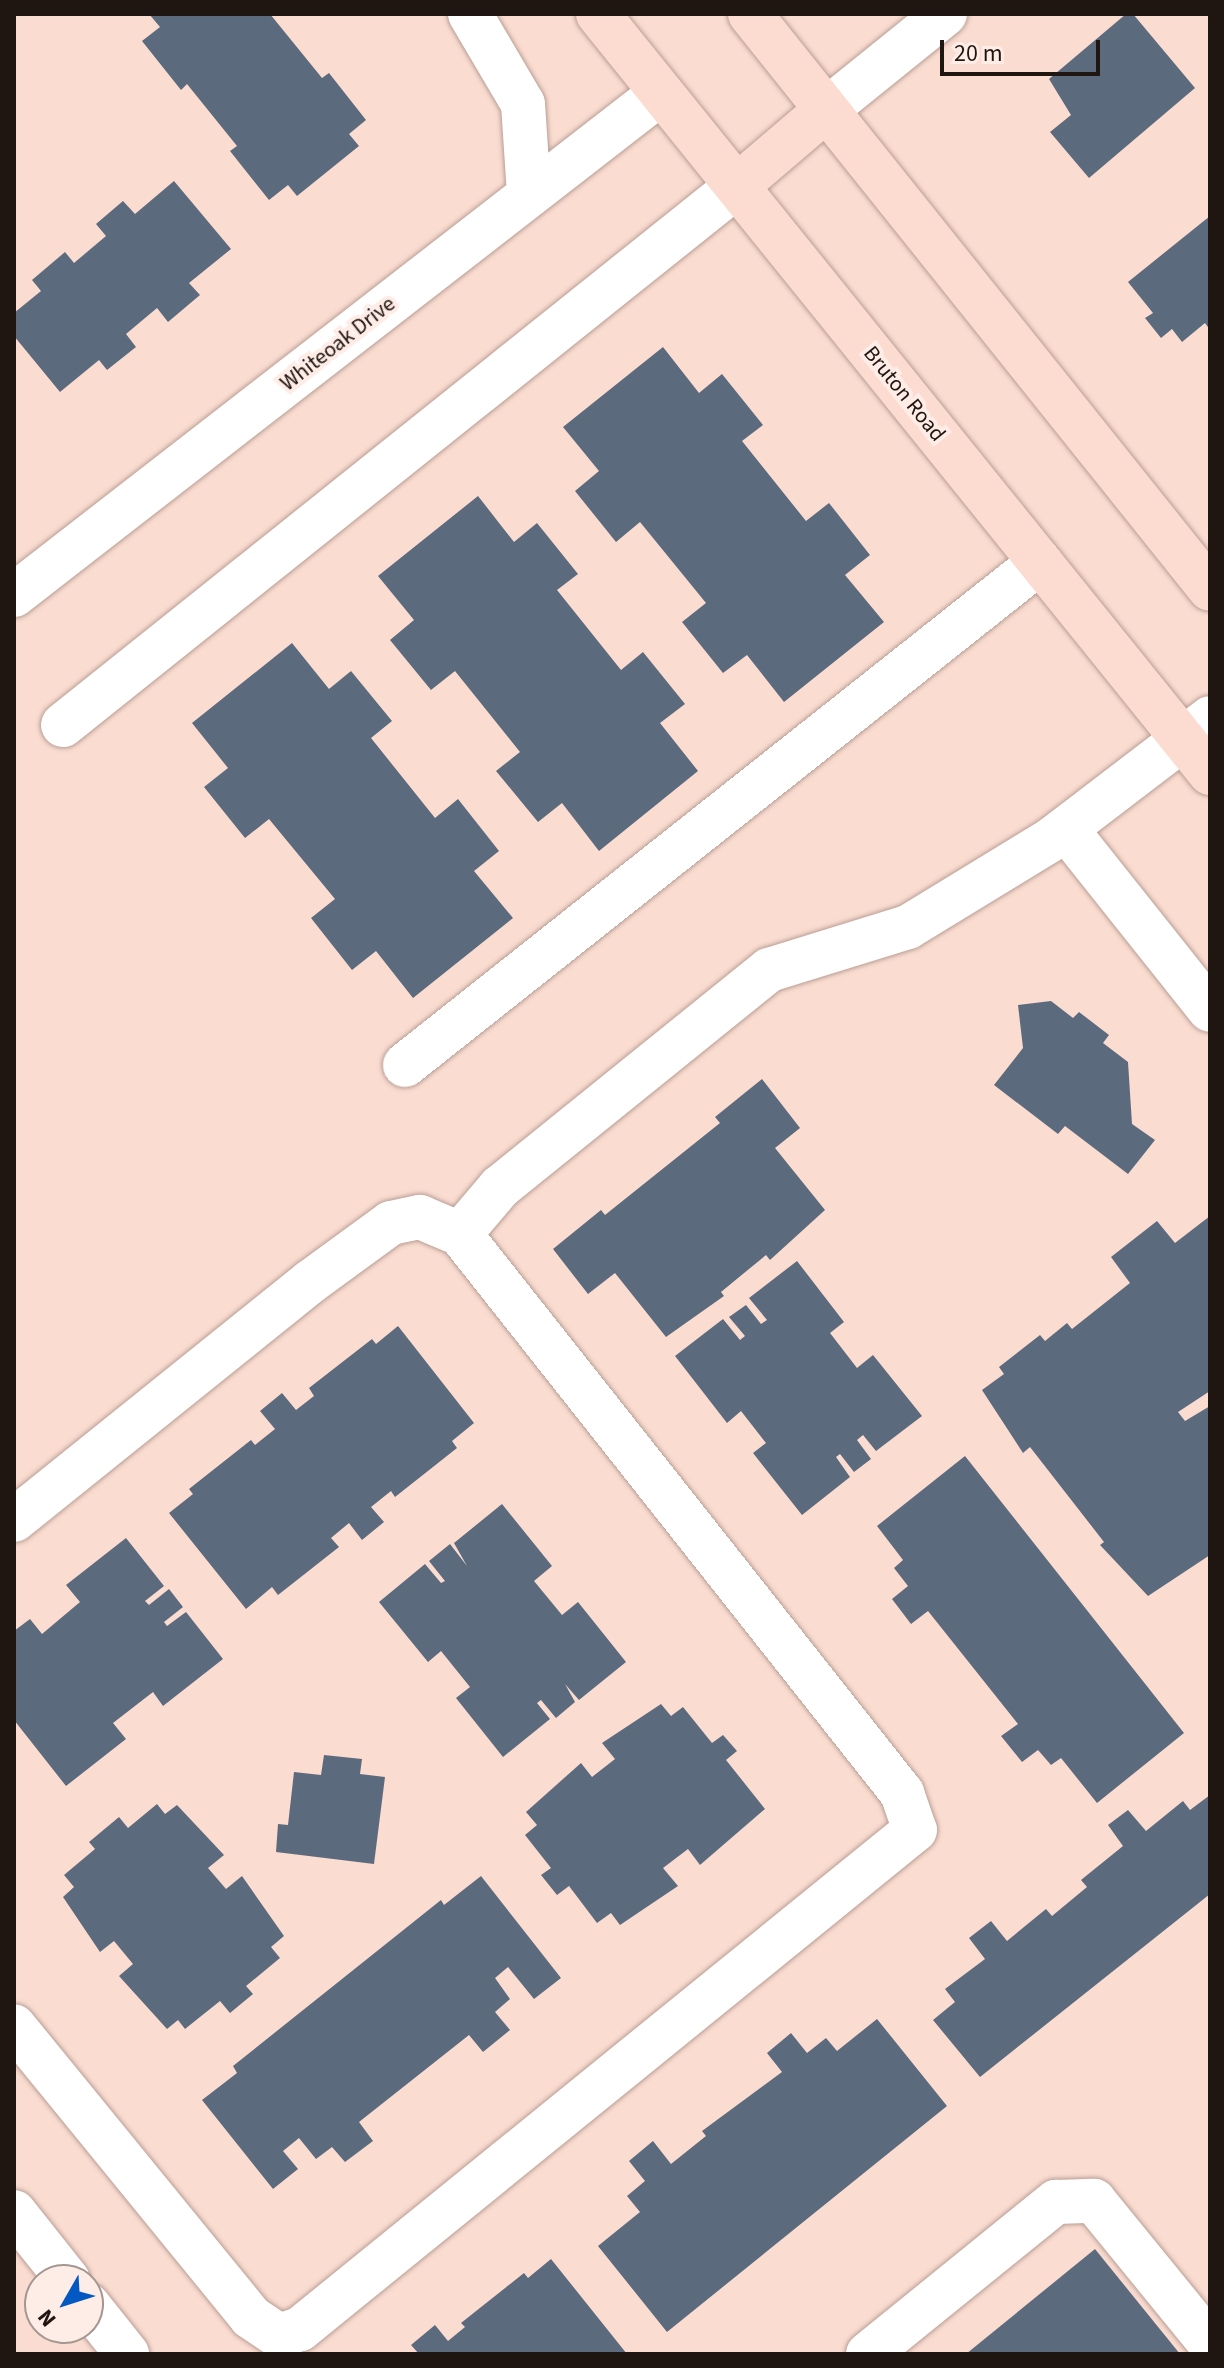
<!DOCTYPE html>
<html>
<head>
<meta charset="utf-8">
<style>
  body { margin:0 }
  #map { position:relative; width:1224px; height:2368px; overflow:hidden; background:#fadcd1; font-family:"Source Sans 3",sans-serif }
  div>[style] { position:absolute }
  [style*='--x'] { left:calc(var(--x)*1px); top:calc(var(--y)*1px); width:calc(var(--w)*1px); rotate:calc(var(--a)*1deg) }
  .building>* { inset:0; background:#5c6a7e }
  .roads { filter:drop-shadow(0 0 2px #ba9e94) drop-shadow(0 0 2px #ba9e94) }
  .minor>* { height:44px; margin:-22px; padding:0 22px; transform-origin:22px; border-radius:22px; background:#fff }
  .major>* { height:44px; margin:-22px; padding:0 22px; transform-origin:22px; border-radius:22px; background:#fcdcd1 }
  span { translate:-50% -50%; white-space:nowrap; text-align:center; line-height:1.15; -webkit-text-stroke:8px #feece6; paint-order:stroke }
  .street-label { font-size:22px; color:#1f1511 }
  .frame { position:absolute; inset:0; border:16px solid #1f1511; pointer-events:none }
  .north { position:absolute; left:24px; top:2264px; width:80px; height:80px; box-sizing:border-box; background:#feece6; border:2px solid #a59691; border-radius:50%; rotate:231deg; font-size:22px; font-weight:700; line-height:32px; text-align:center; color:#1f1511 }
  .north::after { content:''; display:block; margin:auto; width:28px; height:36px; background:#0458c1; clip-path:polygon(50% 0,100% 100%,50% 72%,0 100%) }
  .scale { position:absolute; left:940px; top:40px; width:160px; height:36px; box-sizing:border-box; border:4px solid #1f1511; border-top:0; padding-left:10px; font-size:24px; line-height:28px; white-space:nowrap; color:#1f1511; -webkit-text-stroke:6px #feece6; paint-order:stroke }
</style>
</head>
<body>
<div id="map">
  <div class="building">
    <i style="clip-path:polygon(149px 14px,270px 14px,322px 78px,329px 73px,366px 120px,349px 134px,359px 146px,297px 196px,288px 185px,269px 200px,230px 151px,237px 146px,187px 84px,181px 90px,142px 41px,160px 27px)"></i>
    <i style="clip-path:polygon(1126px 14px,1133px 14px,1195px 88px,1089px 178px,1050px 132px,1071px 115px,1049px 79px)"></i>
    <i style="clip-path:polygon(174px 181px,231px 249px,189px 283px,200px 295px,168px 322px,157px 308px,126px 334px,136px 347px,107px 370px,99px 360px,60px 392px,14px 336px,14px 313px,41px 291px,32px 280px,65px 252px,74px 263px,106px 236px,96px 224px,123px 201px,135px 214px)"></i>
    <i style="clip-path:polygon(1210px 216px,1210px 330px,1205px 323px,1182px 342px,1172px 329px,1161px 338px,1145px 318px,1153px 313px,1128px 282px)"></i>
    <i style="clip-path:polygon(663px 347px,699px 393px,722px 374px,763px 425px,742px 441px,806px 521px,829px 503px,870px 555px,845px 575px,884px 622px,784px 702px,747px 655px,723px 673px,682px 622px,706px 603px,640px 522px,616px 542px,575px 491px,599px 471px,563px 427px)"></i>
    <i style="clip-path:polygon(478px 496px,514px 542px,537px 523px,578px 574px,557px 590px,621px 670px,643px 652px,685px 704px,660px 723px,698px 771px,599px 851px,562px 803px,538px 822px,496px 771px,520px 752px,455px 671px,431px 690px,390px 640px,414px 620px,378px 576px)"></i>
    <i style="clip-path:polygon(292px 643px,329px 689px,351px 671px,392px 721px,371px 738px,435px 818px,458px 799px,499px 851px,474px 871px,513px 918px,413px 998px,376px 951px,352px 970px,311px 918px,335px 899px,269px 819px,245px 838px,204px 787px,228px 768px,192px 723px)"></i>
    <i style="clip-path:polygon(1051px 1001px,1073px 1018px,1079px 1012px,1109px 1035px,1103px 1043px,1128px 1062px,1132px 1124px,1155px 1140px,1128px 1174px,1065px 1126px,1058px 1134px,994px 1085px,1023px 1048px,1018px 1005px)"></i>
    <i style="clip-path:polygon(762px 1079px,800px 1128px,775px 1148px,825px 1210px,770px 1260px,766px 1255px,721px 1292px,724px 1296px,666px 1337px,615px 1273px,588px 1294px,553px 1249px,601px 1210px,605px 1215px,720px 1123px,715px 1117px)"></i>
    <i style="clip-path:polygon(1210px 1216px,1210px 1391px,1178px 1412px,1185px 1421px,1210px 1406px,1210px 1555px,1148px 1596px,1100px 1545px,1104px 1542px,1030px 1447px,1023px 1453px,982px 1390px,1004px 1374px,999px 1367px,1040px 1335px,1045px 1341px,1067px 1323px,1072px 1329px,1130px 1283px,1111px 1257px,1157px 1221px,1175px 1243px)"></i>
    <i style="clip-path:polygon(797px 1261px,844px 1322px,830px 1333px,857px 1368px,873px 1355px,922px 1416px,876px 1451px,863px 1435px,857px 1440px,871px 1459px,854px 1472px,840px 1454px,836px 1457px,850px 1477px,802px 1515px,753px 1453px,766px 1443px,741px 1411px,727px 1423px,675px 1356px,723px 1319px,740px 1340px,745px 1336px,729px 1317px,746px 1305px,761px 1324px,767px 1320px,749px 1298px)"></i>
    <i style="clip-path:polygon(398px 1326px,474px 1423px,452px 1441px,457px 1448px,395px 1497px,391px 1491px,371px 1507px,384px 1522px,362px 1540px,349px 1523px,331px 1538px,339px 1547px,278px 1595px,272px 1587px,246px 1609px,169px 1513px,193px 1494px,189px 1489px,251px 1440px,255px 1445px,275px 1429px,260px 1411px,282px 1393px,296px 1410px,314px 1396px,309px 1388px,372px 1339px,376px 1344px)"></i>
    <i style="clip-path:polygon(965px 1456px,1184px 1733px,1097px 1803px,1061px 1758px,1051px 1765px,1038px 1750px,1022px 1762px,1001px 1736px,1018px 1724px,928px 1611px,911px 1624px,892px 1599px,908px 1586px,894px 1568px,903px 1560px,877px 1526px)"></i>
    <i style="clip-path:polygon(502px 1504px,552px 1566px,534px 1581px,562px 1615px,578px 1602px,626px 1662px,579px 1700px,565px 1684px,575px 1702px,556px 1718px,541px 1700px,537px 1703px,550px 1719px,503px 1757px,456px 1698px,470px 1687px,441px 1651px,428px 1662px,379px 1602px,425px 1564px,441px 1583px,445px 1581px,429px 1561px,450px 1544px,467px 1566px,454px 1543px)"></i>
    <i style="clip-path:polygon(126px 1538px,164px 1586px,145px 1601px,149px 1605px,169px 1589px,183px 1607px,164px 1622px,167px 1626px,186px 1612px,223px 1659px,163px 1706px,153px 1692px,113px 1723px,126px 1739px,66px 1786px,14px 1720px,14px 1631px,30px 1619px,42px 1634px,80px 1602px,66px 1585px)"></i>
    <i style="clip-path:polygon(661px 1704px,671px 1716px,683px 1707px,712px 1743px,723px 1735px,737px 1751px,726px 1760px,765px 1809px,700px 1865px,688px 1849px,663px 1868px,678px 1886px,620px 1925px,611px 1913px,597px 1923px,569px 1886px,557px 1895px,541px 1875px,551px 1868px,525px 1835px,537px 1825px,526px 1812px,581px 1763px,592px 1777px,615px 1759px,602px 1743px)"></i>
    <i style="clip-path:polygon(324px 1755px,362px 1759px,360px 1774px,385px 1777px,374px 1864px,276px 1852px,278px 1824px,288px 1825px,294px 1772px,321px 1775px)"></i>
    <i style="clip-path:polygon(1210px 1795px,1210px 1894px,980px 2077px,933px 2020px,955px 2002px,945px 1989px,985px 1959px,969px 1938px,991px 1921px,1007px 1941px,1046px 1909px,1052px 1916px,1087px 1887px,1081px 1880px,1123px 1846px,1108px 1825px,1128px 1810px,1146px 1831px,1183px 1801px,1190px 1810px)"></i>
    <i style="clip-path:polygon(157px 1804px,165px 1814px,177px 1805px,224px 1855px,208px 1868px,226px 1889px,242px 1876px,284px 1936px,271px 1947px,280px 1958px,246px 1986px,253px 1994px,230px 2013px,220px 2001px,185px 2029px,178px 2020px,167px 2029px,119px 1976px,133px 1964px,114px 1941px,100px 1952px,63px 1897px,74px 1887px,64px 1875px,95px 1849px,89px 1842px,119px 1817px,128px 1828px)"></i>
    <i style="clip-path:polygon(481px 1876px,561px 1978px,534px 1999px,508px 1967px,495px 1978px,510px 1999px,495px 2012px,510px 2030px,483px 2052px,469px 2035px,359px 2122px,373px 2141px,345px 2162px,332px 2147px,316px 2159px,299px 2138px,283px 2151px,298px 2169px,273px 2189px,202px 2100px,237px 2073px,233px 2066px,441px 1900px,444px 1905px)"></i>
    <i style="clip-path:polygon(877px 2019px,947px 2106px,667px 2332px,598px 2246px,640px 2212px,627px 2196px,645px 2181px,629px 2161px,653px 2141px,671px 2164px,706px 2136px,702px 2131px,782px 2072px,767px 2053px,791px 2033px,807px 2053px,826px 2038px,837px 2051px)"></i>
    <i style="clip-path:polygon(1095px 2249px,1180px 2354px,966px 2354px)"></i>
    <i style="clip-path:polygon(551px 2259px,627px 2354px,419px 2354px,411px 2345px,435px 2325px,448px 2341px,465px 2327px,461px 2323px,524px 2273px,528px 2278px)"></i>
  </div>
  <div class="roads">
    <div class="minor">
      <i style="--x:470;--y:14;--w:104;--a:59.5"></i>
      <i style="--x:523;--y:104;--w:91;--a:86.2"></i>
      <i style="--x:826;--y:110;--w:153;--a:-38.9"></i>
      <i style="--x:14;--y:595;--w:819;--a:-37.81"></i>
      <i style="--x:63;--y:725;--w:863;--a:-38.65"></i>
      <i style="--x:1066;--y:829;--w:231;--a:51.5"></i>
      <i style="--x:405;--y:1065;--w:810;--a:-38.38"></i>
      <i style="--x:460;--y:1234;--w:62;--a:-49.6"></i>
      <i style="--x:500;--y:1187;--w:346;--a:-38.9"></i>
      <i style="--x:769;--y:970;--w:145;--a:-17.2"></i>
      <i style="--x:908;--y:927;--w:169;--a:-31.4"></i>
      <i style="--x:1052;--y:839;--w:199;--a:-37.4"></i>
      <i style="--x:14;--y:1520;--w:380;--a:-38.8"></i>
      <i style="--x:310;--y:1282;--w:100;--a:-36.1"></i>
      <i style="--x:391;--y:1223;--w:30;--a:-12"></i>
      <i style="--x:420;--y:1217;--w:43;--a:23"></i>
      <i style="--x:460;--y:1234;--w:713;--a:51.67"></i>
      <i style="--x:902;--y:1793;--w:39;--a:71"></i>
      <i style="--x:915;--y:1830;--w:792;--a:140.94"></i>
      <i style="--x:300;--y:2329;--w:22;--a:162"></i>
      <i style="--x:279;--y:2336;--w:34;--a:-146"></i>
      <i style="--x:251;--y:2317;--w:375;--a:-129.2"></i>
      <i style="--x:14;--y:2212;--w:87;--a:51.5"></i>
      <i style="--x:88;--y:2305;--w:63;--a:51.5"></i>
      <i style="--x:868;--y:2354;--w:242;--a:-39"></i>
      <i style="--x:1056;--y:2202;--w:38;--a:-2"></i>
      <i style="--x:1094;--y:2201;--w:183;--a:50.8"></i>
    </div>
    <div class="major">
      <i style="--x:598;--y:14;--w:975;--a:51.12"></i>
      <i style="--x:750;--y:14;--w:736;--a:51.34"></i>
      <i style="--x:737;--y:186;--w:117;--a:-40.5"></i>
    </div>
  </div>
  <div class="street-label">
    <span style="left:338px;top:344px;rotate:-38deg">Whiteoak Drive</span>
    <span style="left:904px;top:394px;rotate:51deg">Bruton Road</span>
  </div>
  <div class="frame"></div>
  <div class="north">N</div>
  <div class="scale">20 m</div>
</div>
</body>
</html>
